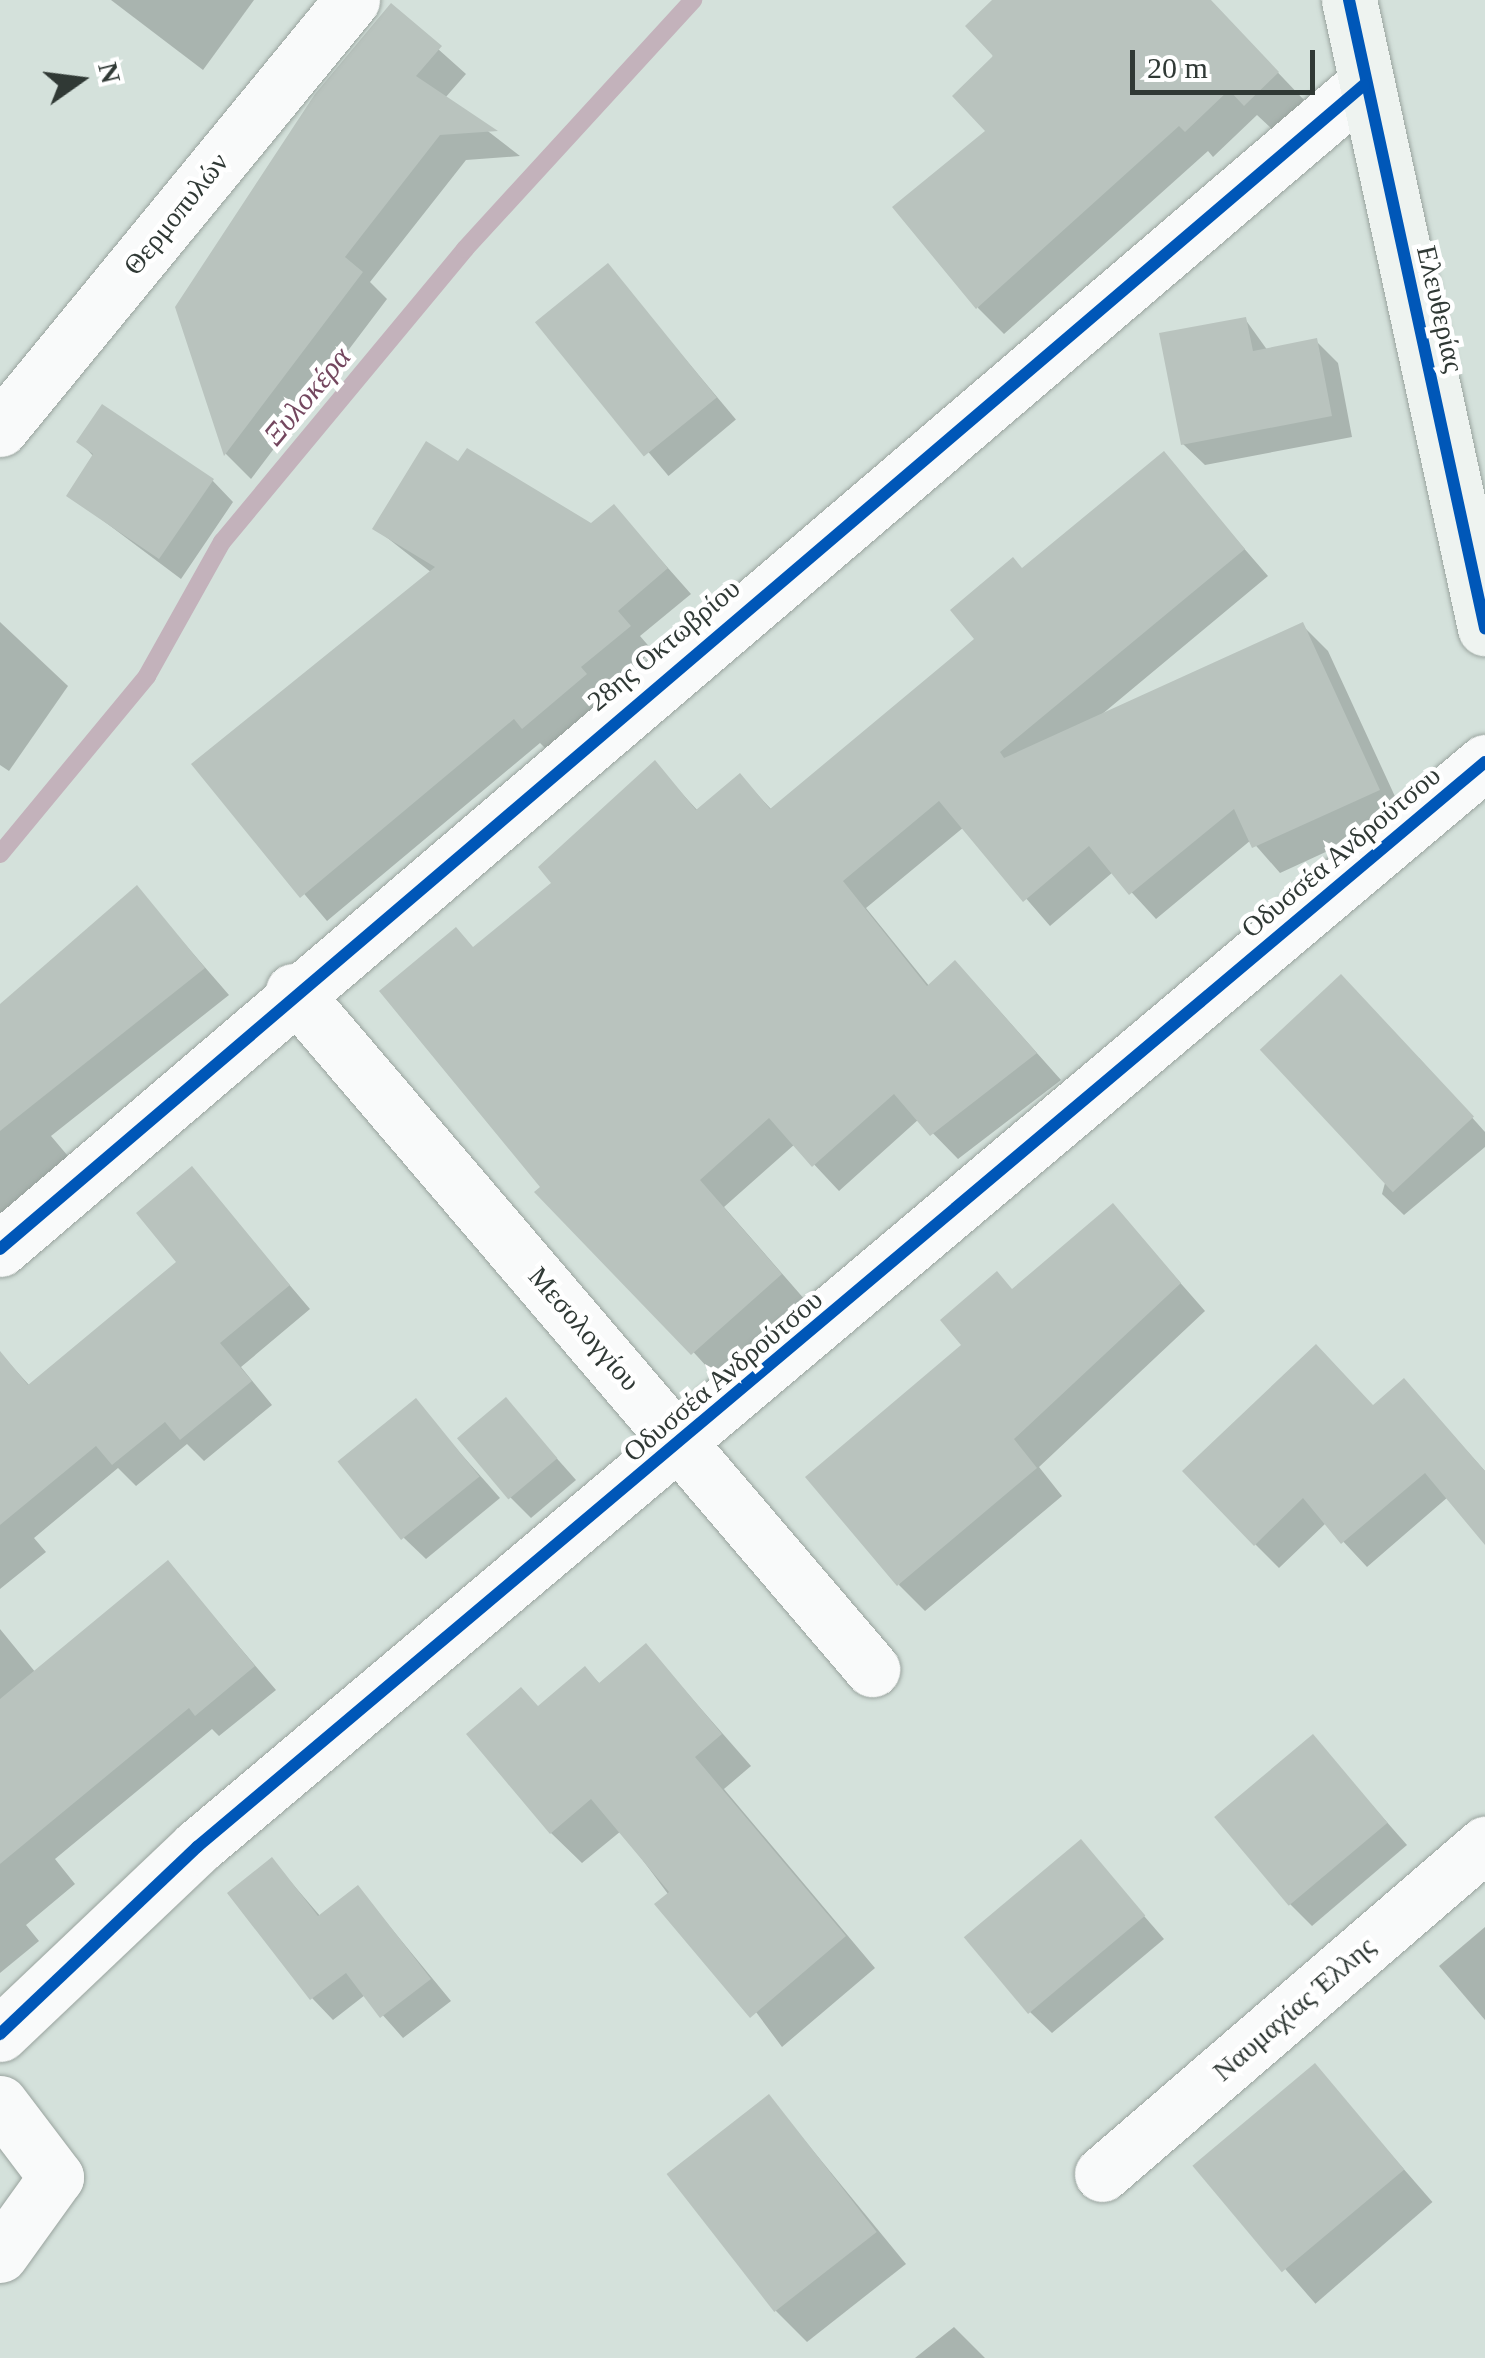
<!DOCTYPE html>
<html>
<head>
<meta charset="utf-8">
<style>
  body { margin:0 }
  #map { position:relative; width:1485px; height:2358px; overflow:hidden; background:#d4e1db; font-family:"Times New Roman",serif }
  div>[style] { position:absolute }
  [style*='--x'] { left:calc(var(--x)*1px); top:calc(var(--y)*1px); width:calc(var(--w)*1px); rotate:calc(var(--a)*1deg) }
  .shadow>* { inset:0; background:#0003; transform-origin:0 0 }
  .stream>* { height:18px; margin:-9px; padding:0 9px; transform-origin:9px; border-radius:9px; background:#c3b2bb }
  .building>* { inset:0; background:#b9c3be; transform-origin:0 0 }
  .roads { filter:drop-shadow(0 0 2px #99a39e) drop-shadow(0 0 2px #99a39e) }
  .street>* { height:55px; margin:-27.5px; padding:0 27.5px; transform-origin:27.5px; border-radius:27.5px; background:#f9fafa }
  .secondary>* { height:55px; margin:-27.5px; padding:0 27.5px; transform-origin:27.5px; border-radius:27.5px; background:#eef3f0 }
  .cycleway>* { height:12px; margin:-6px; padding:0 6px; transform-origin:6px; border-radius:6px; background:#0057b8 }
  span { translate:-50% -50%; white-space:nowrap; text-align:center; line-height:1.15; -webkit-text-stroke:9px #fff; paint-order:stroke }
  .street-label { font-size:28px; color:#303935 }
  .water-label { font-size:30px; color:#74475f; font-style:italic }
  .north { position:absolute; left:30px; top:30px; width:100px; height:100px; -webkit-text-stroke:8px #fff; paint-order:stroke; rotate:76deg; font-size:28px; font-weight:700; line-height:40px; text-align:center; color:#303935 }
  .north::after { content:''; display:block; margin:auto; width:35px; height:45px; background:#303935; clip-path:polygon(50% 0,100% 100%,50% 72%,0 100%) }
  .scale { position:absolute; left:1130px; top:50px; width:185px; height:45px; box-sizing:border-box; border:5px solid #303935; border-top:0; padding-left:12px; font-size:30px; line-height:35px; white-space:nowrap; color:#303935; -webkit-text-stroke:8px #fff; paint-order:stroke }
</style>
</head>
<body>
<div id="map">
  <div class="shadow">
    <i style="clip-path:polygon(111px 0,254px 0,203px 70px)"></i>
    <i style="clip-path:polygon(996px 0,1209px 0,1304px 100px,1273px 130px,1257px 115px,1213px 157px,1208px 151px,1004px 334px,978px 308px)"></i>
    <i style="clip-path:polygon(391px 7px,466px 74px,445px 98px,520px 156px,466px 160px,370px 282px,387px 299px,251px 479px,226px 454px,178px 307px)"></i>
    <i style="left:608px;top:267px;width:199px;height:88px;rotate:50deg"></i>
    <i style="clip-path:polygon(1245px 319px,1268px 351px,1316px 341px,1338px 363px,1352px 437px,1205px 465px,1183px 444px)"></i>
    <i style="clip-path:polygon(80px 442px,212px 480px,233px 502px,181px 579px,69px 495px,94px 457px)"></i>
    <i style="clip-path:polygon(1163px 455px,1268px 576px,1101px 715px,1302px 625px,1328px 651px,1404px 816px,1280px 873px,1251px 840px,1156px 919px,1113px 872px,1050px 926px,964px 827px,866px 908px,930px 987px,980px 989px,1061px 1080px,958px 1159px,919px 1119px,839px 1191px,795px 1144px,724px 1207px,806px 1301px,718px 1379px,543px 1187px,475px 949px,555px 883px,655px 764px,698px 811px,740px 776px,772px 810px,977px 639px,1023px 571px)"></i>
    <i style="clip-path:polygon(459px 464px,591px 526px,614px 507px,691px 594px,640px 636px,653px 651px,604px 692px,610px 699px,548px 751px,540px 743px,327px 921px,195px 764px,432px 573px,376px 529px)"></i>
    <i style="clip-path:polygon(0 622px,68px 686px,9px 771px,0 765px)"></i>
    <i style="clip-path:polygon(137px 889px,229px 995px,51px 1136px,73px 1162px,0 1227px,0 1006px)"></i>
    <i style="clip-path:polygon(1419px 1058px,1485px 1132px,1485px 1147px,1404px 1215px,1382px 1194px)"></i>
    <i style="clip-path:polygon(191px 1169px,310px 1309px,241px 1367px,272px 1405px,204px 1461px,187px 1444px,136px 1486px,118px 1468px,34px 1538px,46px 1552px,0 1589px,0 1353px,30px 1386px,180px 1262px)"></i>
    <i style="clip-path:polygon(1113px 1206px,1205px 1311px,1039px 1467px,1062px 1496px,925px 1611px,899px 1585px,964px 1345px)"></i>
    <i style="clip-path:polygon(1404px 1381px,1485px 1471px,1485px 1541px,1448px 1497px,1367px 1567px,1326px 1523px,1279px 1568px,1255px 1544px)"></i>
    <i style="clip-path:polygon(506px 1401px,576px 1480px,531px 1518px,510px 1497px)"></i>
    <i style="clip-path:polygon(415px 1402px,500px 1498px,426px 1559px,404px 1538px)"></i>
    <i style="clip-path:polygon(168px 1563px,276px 1690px,219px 1736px,212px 1729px,55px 1859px,75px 1884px,26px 1925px,39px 1941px,0 1973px,0 1629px,36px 1673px)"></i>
    <i style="clip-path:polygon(646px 1646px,751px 1766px,724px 1789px,875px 1968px,782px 2047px,621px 1831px,582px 1863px,551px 1833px,539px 1708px,585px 1669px,601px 1685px)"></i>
    <i style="clip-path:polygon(1313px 1738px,1407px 1845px,1312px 1926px,1290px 1904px)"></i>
    <i style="clip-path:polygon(1080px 1842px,1164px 1939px,1052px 2033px,1030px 2012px)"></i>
    <i style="clip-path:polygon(272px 1860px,321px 1917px,358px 1888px,451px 2001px,403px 2038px,365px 1995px,333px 2020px,312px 1998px)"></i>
    <i style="clip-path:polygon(1485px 1927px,1485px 2020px,1439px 1966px)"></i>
    <i style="left:1315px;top:2067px;width:179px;height:155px;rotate:49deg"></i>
    <i style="clip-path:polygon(769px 2097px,906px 2264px,807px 2342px,776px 2311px)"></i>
    <i style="clip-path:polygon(954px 2327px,985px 2358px,915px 2358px)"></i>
  </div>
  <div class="stream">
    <i style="--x:0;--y:854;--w:231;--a:-50.4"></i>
    <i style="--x:147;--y:676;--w:154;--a:-60.8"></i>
    <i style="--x:222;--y:542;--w:381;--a:-50.3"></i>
    <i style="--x:465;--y:249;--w:338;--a:-47.5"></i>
  </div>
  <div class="building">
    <i style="clip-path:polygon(992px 0,1211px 0,1279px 72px,1244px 106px,1229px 90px,1185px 132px,1179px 126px,976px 309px,892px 207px,985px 131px,952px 96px,993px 56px,965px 26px)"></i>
    <i style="clip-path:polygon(391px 3px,442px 46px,416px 76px,498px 131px,440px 135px,345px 257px,363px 272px,224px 456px,175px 307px,315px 94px)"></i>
    <i style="left:608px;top:263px;width:173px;height:94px;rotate:51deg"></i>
    <i style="clip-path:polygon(1246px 317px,1253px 351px,1317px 338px,1332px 416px,1181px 445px,1159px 333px)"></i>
    <i style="clip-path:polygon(102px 404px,214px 479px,159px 559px,66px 496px,93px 454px,76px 442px)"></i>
    <i style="clip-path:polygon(426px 441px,458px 461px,467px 448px,591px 523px,614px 504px,668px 568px,618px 611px,631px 626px,581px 667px,587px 674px,522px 729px,514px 719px,300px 898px,191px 764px,435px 567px,372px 529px)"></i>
    <i style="clip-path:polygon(1164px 451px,1245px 549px,1000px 752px,1004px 758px,1303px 622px,1380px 790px,1252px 848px,1234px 809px,1129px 895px,1089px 846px,1023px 902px,939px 801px,843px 881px,927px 986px,955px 960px,1037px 1053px,930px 1136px,894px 1094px,812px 1167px,769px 1118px,700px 1180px,782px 1274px,691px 1355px,534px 1192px,540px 1187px,379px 991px,456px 927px,473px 947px,551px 883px,538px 867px,655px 760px,696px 810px,740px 773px,770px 809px,974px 639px,950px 610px,1013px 557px,1022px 568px)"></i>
    <i style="clip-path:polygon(137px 885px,205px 968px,0 1131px,0 1004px)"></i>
    <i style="left:1341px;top:974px;width:195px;height:111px;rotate:47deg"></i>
    <i style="clip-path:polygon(192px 1166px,290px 1285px,220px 1343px,252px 1381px,180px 1440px,165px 1422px,112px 1465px,96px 1446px,0 1525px,0 1351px,28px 1385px,176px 1262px,136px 1213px)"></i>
    <i style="clip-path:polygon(1113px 1203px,1181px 1283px,1014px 1439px,1037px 1468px,897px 1586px,805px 1477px,961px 1345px,940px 1320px,997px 1271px,1012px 1289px)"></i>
    <i style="clip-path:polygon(1316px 1344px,1373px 1405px,1404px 1378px,1485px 1471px,1485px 1545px,1425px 1473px,1341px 1544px,1303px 1498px,1254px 1546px,1182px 1471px)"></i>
    <i style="left:506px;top:1397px;width:80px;height:64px;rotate:50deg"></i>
    <i style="left:416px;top:1398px;width:101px;height:101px;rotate:51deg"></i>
    <i style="clip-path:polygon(168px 1560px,255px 1666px,195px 1716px,189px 1708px,0 1864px,0 1699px)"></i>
    <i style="clip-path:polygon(646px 1643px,722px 1734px,695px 1757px,846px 1936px,750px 2018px,654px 1904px,669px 1892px,591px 1799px,550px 1834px,466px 1734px,521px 1687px,538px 1706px,585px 1666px,599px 1683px)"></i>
    <i style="left:1313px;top:1734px;width:116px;height:129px;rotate:50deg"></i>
    <i style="left:1081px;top:1839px;width:100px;height:153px;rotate:50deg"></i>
    <i style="clip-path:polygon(272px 1857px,318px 1916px,358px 1885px,431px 1979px,380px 2018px,346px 1973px,310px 2000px,227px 1893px)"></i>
    <i style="left:1315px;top:2063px;width:139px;height:160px;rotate:50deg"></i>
    <i style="left:769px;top:2094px;width:175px;height:130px;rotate:52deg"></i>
  </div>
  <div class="roads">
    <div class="street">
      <i style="--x:0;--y:429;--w:555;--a:-50.63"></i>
      <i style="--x:293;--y:991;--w:892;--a:49.5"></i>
      <i style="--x:0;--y:1249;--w:1793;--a:-40.48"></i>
      <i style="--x:0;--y:2034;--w:272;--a:-43.5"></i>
      <i style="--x:197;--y:1847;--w:1684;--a:-40.11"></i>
      <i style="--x:0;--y:2103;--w:93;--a:52.9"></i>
      <i style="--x:56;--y:2177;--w:96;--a:125.7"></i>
      <i style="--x:1102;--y:2174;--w:506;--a:-40.75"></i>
    </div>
    <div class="secondary">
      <i style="--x:1349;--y:0;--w:643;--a:77.78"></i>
    </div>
  </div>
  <div class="cycleway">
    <i style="--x:1349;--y:0;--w:643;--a:77.78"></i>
    <i style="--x:0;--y:1249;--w:1793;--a:-40.48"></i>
    <i style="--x:0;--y:2034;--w:272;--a:-43.5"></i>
    <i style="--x:197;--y:1847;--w:1684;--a:-40.11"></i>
  </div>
  <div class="street-label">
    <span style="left:176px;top:214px;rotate:-51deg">Θερμοπυλών</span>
    <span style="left:1440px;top:309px;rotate:77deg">Ελευθερίας</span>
    <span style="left:664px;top:645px;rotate:-40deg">28ης Οκτωβρίου</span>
    <span style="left:1341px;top:852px;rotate:-40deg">Οδυσσέα Ανδρούτσου</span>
    <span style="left:584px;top:1329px;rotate:49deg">Μεσολογγίου</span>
    <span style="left:723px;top:1376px;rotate:-40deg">Οδυσσέα Ανδρούτσου</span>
    <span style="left:1294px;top:2009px;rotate:-41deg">Ναυμαχίας Έλλης</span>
  </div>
  <div class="water-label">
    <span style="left:307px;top:396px;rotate:-50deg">Ξυλοκέρα</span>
  </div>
  <div class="north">N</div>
  <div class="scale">20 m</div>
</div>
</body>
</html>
